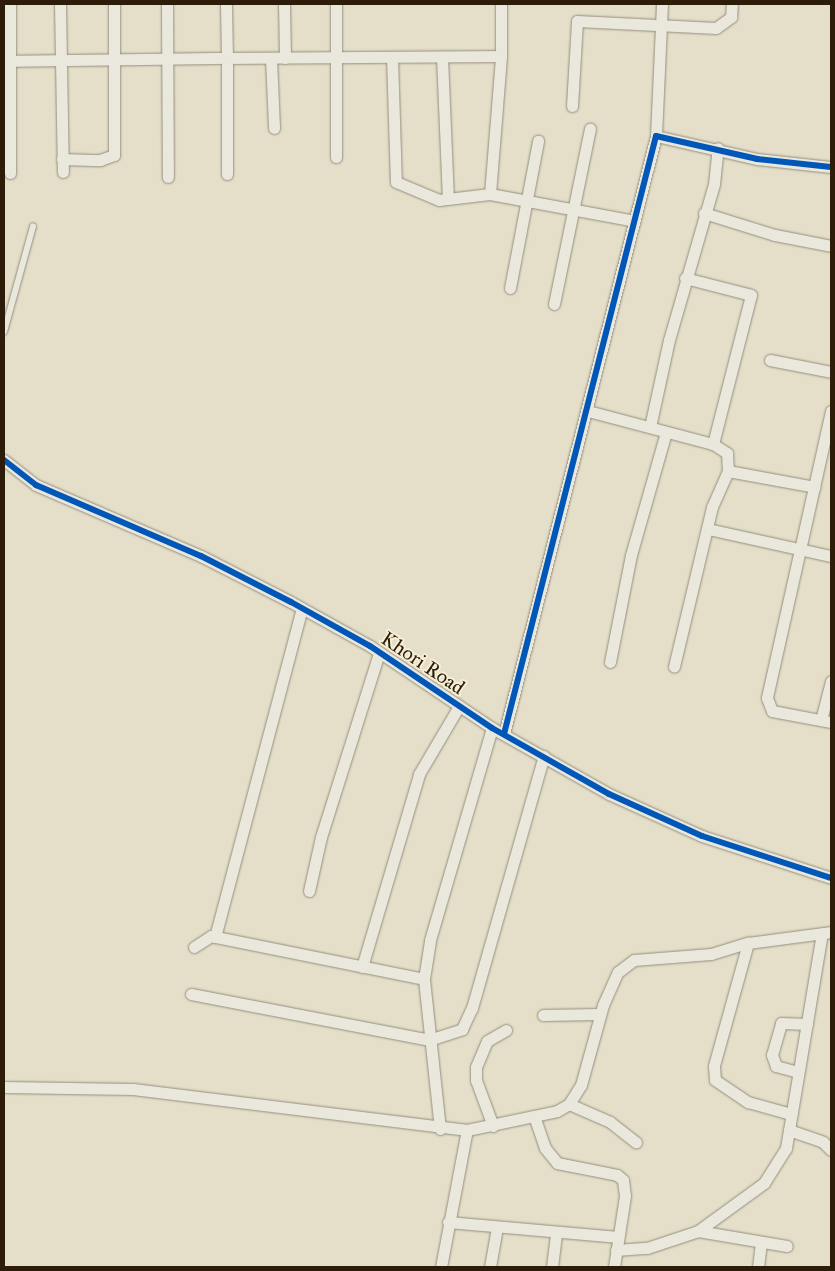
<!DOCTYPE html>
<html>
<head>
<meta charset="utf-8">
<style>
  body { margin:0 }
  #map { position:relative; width:835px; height:1271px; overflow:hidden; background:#e5dfc9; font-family:"IM FELL Great Primer",serif }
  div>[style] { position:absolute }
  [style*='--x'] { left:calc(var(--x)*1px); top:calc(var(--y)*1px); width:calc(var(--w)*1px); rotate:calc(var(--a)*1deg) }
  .roads { filter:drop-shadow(0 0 1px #938e7f) drop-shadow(0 0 1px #938e7f) }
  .lane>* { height:5.5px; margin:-2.75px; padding:0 2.75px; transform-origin:2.75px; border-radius:2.75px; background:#eae7dc }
  .street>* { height:11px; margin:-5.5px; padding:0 5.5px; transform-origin:5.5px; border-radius:5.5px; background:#eae7dc }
  .cycleway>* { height:6px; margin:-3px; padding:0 3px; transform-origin:3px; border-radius:3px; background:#0057b8 }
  span { translate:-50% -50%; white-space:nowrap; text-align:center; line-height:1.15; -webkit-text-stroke:4px #f5eed5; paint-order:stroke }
  .street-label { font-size:20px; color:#2c1c08 }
  .frame { position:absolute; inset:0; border:5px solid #2c1c08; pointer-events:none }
</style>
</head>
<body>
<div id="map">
  <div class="roads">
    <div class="lane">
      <i style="--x:4;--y:332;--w:109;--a:-74.6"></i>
    </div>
    <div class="street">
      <i style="--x:60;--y:4;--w:168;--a:89"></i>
      <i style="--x:167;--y:4;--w:173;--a:89.7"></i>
      <i style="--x:284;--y:4;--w:54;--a:88.9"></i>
      <i style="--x:336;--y:4;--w:153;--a:90"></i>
      <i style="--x:392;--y:57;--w:125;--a:88.2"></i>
      <i style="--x:396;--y:182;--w:47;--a:22.7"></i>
      <i style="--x:439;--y:200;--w:51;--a:-6.7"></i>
      <i style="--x:490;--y:194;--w:147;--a:10.5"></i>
      <i style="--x:442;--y:57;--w:142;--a:87.6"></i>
      <i style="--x:271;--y:58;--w:70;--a:87.5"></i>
      <i style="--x:4;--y:61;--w:223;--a:-0.8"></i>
      <i style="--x:227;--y:58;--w:54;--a:-91.1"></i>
      <i style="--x:572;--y:106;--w:85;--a:-86.6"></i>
      <i style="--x:577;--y:21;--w:139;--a:2.9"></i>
      <i style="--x:716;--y:28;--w:19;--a:-36"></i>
      <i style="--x:731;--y:17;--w:13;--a:-86"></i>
      <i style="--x:656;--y:136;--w:132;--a:-87.4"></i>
      <i style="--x:62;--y:159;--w:38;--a:2"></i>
      <i style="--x:100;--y:160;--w:15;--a:-20"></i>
      <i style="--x:114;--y:155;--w:151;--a:-90"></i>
      <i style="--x:10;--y:173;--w:169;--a:-90"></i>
      <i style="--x:227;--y:174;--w:116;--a:-90"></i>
      <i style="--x:227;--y:58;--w:274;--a:-0.4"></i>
      <i style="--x:501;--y:56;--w:52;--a:-90"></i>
      <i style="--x:490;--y:194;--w:138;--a:-85.4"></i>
      <i style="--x:704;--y:213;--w:74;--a:17.2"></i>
      <i style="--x:775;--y:235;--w:57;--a:11.1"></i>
      <i style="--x:685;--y:278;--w:68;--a:14.4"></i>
      <i style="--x:751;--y:295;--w:154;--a:104.3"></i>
      <i style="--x:510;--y:288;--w:150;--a:-79.2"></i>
      <i style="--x:554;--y:304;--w:179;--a:-78.4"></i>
      <i style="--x:770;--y:360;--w:62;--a:11.1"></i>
      <i style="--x:588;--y:411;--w:129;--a:14.8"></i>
      <i style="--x:713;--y:444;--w:17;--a:33"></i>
      <i style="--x:727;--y:453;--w:18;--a:87"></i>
      <i style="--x:728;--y:471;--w:39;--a:114"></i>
      <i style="--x:712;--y:507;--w:164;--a:103.4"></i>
      <i style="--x:831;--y:411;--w:294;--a:102.6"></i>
      <i style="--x:767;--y:698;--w:14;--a:69"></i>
      <i style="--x:772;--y:711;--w:60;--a:10.6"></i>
      <i style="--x:650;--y:427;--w:89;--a:-77.7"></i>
      <i style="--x:669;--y:340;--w:162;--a:-73.9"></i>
      <i style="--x:714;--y:184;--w:36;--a:-84"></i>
      <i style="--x:4;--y:460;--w:41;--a:38"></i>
      <i style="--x:36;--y:485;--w:180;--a:23.3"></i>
      <i style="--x:201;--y:556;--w:101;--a:27.1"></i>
      <i style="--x:291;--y:602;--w:90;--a:29.1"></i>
      <i style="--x:370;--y:646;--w:147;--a:33.9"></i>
      <i style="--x:492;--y:728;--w:134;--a:29.4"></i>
      <i style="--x:609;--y:794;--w:102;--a:24.3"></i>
      <i style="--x:702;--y:836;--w:136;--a:18"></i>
      <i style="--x:728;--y:471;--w:88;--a:10.4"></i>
      <i style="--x:708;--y:529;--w:126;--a:12.4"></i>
      <i style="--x:610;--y:662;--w:109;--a:-78.9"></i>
      <i style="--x:631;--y:555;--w:128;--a:-74.1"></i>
      <i style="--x:821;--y:720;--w:40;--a:-75.6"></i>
      <i style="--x:504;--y:734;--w:617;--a:-75.74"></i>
      <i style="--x:656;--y:136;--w:104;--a:12.8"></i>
      <i style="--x:757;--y:159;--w:74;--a:6.2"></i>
      <i style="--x:309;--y:891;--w:55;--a:-77.5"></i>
      <i style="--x:321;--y:837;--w:193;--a:-72.5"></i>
      <i style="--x:215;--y:937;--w:340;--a:-75.2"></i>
      <i style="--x:748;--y:943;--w:128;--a:105.5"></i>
      <i style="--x:714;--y:1066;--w:14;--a:86"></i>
      <i style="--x:715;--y:1080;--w:40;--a:34"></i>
      <i style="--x:748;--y:1102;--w:45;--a:15.6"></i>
      <i style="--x:194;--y:947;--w:20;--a:-33"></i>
      <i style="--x:211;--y:936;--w:217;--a:11.4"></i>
      <i style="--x:362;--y:967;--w:201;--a:-73.5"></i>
      <i style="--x:419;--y:774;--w:79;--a:-59.5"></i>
      <i style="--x:191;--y:994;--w:242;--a:10.9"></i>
      <i style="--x:429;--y:1040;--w:35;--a:-18"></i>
      <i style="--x:462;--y:1029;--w:23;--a:-65"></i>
      <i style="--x:472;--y:1008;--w:262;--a:-74.1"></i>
      <i style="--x:543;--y:1015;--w:57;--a:-1"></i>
      <i style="--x:798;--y:1072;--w:23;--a:-165"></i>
      <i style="--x:776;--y:1066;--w:12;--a:-110"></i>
      <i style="--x:772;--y:1055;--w:33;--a:-74"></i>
      <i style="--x:781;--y:1023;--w:26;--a:2"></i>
      <i style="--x:4;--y:1087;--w:129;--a:0.9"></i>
      <i style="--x:133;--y:1089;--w:337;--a:7"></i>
      <i style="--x:569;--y:1104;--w:45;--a:23.7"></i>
      <i style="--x:610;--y:1122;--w:33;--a:38"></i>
      <i style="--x:534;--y:1116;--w:34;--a:71"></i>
      <i style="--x:545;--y:1148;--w:19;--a:51"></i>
      <i style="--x:557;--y:1163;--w:61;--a:11.3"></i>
      <i style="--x:617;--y:1175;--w:8;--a:40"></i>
      <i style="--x:623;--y:1180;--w:16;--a:83"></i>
      <i style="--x:625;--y:1196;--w:72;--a:98.8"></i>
      <i style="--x:493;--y:1126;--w:49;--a:-110.3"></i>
      <i style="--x:476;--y:1080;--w:13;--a:-90"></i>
      <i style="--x:476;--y:1067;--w:28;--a:-67"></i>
      <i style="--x:487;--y:1041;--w:22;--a:-30"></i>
      <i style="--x:440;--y:1129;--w:151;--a:-96.1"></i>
      <i style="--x:424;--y:979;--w:39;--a:-81"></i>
      <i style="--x:430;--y:940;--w:221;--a:-73.7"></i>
      <i style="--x:789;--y:1130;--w:36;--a:19"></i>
      <i style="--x:823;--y:1142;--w:11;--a:45"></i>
      <i style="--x:448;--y:1222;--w:171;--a:5"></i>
      <i style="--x:698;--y:1231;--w:82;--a:-36"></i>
      <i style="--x:764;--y:1183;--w:41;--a:-57.8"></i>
      <i style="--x:786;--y:1148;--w:217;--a:-80.5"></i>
      <i style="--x:616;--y:1250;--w:31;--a:-4"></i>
      <i style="--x:647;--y:1248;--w:54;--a:-18.4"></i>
      <i style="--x:698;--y:1231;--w:90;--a:9.6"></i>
      <i style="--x:441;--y:1267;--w:139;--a:-79.3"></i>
      <i style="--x:467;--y:1130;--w:92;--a:-11.9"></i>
      <i style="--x:557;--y:1111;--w:14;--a:-30"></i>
      <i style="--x:569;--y:1104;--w:22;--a:-58"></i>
      <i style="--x:581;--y:1085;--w:83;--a:-74.6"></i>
      <i style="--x:603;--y:1005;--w:36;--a:-66"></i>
      <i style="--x:618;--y:972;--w:20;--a:-37"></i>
      <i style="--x:634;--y:960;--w:77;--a:-4.5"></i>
      <i style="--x:711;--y:954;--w:39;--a:-17"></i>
      <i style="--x:748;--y:943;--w:84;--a:-7.5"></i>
      <i style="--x:490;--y:1267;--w:39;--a:-80"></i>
      <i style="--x:552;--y:1267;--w:32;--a:-83"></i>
      <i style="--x:758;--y:1267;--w:25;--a:-83"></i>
    </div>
  </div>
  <div class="cycleway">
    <i style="--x:4;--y:460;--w:41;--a:38"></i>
    <i style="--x:36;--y:485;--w:180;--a:23.3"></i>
    <i style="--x:201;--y:556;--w:101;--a:27.1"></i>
    <i style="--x:291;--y:602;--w:90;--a:29.1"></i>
    <i style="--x:370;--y:646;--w:147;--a:33.9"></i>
    <i style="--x:492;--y:728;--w:134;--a:29.4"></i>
    <i style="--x:609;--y:794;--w:102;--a:24.3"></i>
    <i style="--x:702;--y:836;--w:136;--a:18"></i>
    <i style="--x:504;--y:734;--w:617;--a:-75.74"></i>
    <i style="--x:656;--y:136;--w:104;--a:12.8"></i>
    <i style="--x:757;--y:159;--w:74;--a:6.2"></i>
  </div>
  <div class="street-label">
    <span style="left:423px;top:663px;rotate:34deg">Khori Road</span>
  </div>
  <div class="frame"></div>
</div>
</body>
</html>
